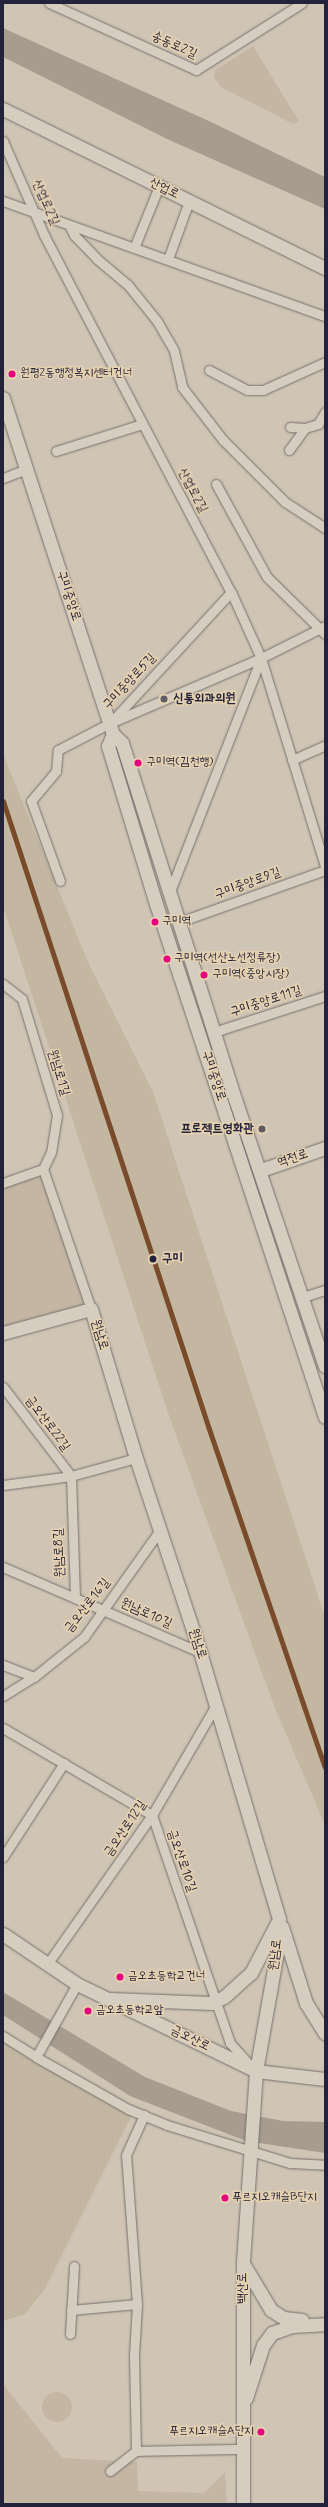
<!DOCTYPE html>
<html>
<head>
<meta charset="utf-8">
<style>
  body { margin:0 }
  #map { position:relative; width:328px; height:2507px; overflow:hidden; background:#d0c5b4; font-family:Mynerve,"Poor Story",sans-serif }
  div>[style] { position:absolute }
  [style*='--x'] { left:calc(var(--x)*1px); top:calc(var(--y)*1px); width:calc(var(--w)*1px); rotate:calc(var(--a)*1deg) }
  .built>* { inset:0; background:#c4b7a2 }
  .green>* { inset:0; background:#c4b6a3 }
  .round { border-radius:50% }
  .water>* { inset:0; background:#a89c90 }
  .roads { filter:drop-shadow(0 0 1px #75706d) drop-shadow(0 0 1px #75706d) }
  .street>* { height:9px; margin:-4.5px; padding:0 4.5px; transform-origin:4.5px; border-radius:4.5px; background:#d4cdc0 }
  .secondary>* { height:13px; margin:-6.5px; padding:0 6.5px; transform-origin:6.5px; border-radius:6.5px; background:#d4cdc0 }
  .rail-1>* { height:5px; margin:-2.5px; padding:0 2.5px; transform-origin:2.5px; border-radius:2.5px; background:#7a4b2a }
  .dots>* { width:11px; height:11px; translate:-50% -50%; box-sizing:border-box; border:2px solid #e7d2b0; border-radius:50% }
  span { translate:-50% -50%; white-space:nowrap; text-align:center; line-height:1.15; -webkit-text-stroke:3px #e7d2b0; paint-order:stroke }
  .bus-label { font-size:12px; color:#22223b }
  .left { translate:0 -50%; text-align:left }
  .right { translate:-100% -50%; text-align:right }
  .street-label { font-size:13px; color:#22223b }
  .poi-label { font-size:13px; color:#22223b; font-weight:700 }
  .stop-label { font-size:13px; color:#22223b; font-weight:700 }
  .frame { position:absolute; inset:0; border:4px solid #22223b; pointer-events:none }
</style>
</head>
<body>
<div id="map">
  <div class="built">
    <i style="clip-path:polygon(3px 754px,88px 962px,153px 1092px,324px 1614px,325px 1825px,274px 1706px,168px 1413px,3px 906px)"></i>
    <i style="clip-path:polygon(3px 2039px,133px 2113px,45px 2289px,25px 2314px,3px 2321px)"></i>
  </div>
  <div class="green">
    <i style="clip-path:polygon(253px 46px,299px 121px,293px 124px,221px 87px,214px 77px,215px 70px)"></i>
    <i style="clip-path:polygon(43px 1169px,91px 1309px,3px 1333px,3px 1183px)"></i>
    <i style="clip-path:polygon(3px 2060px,118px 2123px,70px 2211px,3px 2174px)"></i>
    <i style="clip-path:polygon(3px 2384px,62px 2458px,137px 2462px,138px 2491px,204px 2493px,225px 2472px,227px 2504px,3px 2504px)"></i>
    <i class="round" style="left:42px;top:2392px;width:30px;height:30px"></i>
  </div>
  <div class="water">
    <i style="clip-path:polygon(3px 28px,211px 122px,325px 177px,325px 209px,167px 139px,3px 57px)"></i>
    <i style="clip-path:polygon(3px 1992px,145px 2077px,231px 2111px,283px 2121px,325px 2122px,325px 2153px,246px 2141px,130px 2096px,3px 2015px)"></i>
  </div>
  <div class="roads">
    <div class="street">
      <i style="--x:49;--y:3;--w:162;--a:24.5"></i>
      <i style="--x:196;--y:70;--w:125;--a:-32.3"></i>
      <i style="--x:3;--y:141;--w:103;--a:66.4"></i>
      <i style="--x:44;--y:235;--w:403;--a:62.4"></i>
      <i style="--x:231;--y:592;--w:72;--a:65.6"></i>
      <i style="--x:261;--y:658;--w:218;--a:72.9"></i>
      <i style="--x:3;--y:201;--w:342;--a:19.7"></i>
      <i style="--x:69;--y:225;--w:11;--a:63"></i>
      <i style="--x:74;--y:235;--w:33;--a:46"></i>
      <i style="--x:97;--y:259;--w:40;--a:40"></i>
      <i style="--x:128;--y:285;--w:46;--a:51.1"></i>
      <i style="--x:157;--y:321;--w:34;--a:60"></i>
      <i style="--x:174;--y:351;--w:37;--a:77"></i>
      <i style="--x:182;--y:387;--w:67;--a:52.3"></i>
      <i style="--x:223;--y:440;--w:88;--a:45"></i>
      <i style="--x:285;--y:502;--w:48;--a:33"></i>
      <i style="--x:134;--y:248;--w:67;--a:-68"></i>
      <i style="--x:168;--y:259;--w:62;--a:-70.1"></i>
      <i style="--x:209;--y:370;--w:43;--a:27.8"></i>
      <i style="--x:247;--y:390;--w:16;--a:0"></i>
      <i style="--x:263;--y:390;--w:68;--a:-24.3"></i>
      <i style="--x:290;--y:427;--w:15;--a:4"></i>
      <i style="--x:305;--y:428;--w:14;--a:-17"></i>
      <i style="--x:318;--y:424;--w:14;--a:-60"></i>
      <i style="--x:289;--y:450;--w:27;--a:-54"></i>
      <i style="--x:56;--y:451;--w:90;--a:-17.4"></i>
      <i style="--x:3;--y:478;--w:25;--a:-21"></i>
      <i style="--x:216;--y:484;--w:106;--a:61.3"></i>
      <i style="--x:267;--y:577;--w:81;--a:44.5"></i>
      <i style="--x:113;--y:720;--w:174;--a:-47.3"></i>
      <i style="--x:292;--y:760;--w:36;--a:-24"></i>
      <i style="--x:60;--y:881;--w:85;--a:-109.9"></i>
      <i style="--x:31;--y:801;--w:39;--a:-50"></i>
      <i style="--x:56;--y:771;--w:21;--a:-85"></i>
      <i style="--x:58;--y:750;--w:59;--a:-27.4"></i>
      <i style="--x:110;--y:723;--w:164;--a:-23.3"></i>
      <i style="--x:261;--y:658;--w:72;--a:-26.6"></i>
      <i style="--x:169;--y:894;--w:253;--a:-68.7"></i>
      <i style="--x:179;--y:922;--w:155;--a:-19.6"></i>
      <i style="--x:3;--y:984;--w:24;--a:38"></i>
      <i style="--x:22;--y:999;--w:121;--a:73.2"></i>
      <i style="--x:57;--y:1115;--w:37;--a:99"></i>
      <i style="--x:51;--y:1152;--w:19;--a:115"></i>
      <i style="--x:214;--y:1032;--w:117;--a:-18"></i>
      <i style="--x:3;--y:1183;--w:42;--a:-19.3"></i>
      <i style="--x:43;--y:1169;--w:148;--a:71.1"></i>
      <i style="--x:303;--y:1297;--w:23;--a:-18"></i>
      <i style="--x:3;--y:1387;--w:112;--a:52.6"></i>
      <i style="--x:71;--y:1476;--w:122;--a:88.1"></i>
      <i style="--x:75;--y:1598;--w:136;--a:23.4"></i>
      <i style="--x:3;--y:1485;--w:69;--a:-7.5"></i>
      <i style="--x:71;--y:1476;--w:67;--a:-15.5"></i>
      <i style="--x:3;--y:1567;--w:78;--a:23.3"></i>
      <i style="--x:3;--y:1665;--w:33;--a:21"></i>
      <i style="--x:3;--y:1696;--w:36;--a:-32"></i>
      <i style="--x:34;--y:1677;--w:64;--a:-38.7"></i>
      <i style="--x:84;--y:1637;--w:131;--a:-54.6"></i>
      <i style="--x:3;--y:1728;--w:173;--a:30.3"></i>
      <i style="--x:152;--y:1815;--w:241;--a:71.1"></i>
      <i style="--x:230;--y:2043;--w:31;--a:48"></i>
      <i style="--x:3;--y:1857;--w:112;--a:-57"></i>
      <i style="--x:48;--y:1963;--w:181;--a:-54.9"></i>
      <i style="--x:152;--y:1815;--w:127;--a:-59.8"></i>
      <i style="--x:3;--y:2036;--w:39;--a:32"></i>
      <i style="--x:36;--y:2057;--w:106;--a:29.5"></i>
      <i style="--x:128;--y:2109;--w:42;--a:22.3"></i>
      <i style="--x:167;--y:2125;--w:129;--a:17.2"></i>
      <i style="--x:290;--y:2163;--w:35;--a:3"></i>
      <i style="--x:36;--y:2057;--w:84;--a:-60.7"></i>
      <i style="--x:71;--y:2310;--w:66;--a:-5.2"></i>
      <i style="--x:70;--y:2334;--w:68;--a:-86.6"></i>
      <i style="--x:136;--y:2451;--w:96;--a:-91.2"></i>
      <i style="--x:134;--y:2355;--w:51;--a:-86.6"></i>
      <i style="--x:137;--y:2304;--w:149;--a:-94.2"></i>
      <i style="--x:126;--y:2155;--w:44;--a:-65.8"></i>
      <i style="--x:110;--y:2471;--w:33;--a:-38"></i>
      <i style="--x:136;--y:2451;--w:107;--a:-1.1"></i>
    </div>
    <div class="secondary">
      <i style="--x:3;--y:109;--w:359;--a:26.3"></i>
      <i style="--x:3;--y:398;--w:354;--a:71.9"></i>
      <i style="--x:113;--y:734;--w:13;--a:45"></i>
      <i style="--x:122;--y:743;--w:374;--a:72.4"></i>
      <i style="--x:235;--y:1099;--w:282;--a:71.4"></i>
      <i style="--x:113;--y:734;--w:13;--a:113"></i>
      <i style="--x:108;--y:746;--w:165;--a:73.1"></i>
      <i style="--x:156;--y:904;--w:540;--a:71.77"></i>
      <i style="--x:261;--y:1170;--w:68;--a:-19"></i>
      <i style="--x:3;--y:1333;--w:91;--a:-15.3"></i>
      <i style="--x:91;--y:1309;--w:156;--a:73.2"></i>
      <i style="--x:136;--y:1458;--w:204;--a:71.7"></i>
      <i style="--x:200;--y:1652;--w:277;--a:73.5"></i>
      <i style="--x:279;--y:1918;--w:34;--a:93"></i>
      <i style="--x:277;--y:1952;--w:121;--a:100"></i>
      <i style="--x:256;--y:2071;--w:193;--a:93.9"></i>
      <i style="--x:243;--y:2264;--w:240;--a:90"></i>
      <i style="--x:282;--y:1927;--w:80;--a:72.5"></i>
      <i style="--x:306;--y:2003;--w:36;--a:58"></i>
      <i style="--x:3;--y:1934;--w:89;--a:34"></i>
      <i style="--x:77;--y:1984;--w:199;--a:25.9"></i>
      <i style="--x:256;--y:2071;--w:69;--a:6.6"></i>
      <i style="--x:111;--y:1999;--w:100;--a:2.3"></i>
      <i style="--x:211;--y:2003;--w:14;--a:-25"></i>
      <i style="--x:224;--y:1997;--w:36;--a:-42"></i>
      <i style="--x:251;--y:1973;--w:56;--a:-62.5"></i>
      <i style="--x:244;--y:2265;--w:52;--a:59"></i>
      <i style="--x:271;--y:2310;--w:15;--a:32"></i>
      <i style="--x:284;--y:2318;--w:18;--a:6"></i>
      <i style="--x:246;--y:2398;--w:56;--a:-72.2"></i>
      <i style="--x:263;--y:2345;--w:15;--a:-53"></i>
      <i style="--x:272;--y:2333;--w:21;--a:-19"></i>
      <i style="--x:292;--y:2326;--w:33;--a:-3"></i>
    </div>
  </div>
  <div class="rail-1">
    <i style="--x:3;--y:801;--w:661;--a:71.84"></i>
    <i style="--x:209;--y:1429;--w:357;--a:71.1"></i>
  </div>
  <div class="dots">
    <i style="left:12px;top:374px;background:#e5007d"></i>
    <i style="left:164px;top:699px;background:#5f5b65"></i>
    <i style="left:138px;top:763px;background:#e5007d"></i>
    <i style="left:155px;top:922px;background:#e5007d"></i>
    <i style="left:167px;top:959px;background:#e5007d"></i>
    <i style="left:204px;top:975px;background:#e5007d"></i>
    <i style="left:262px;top:1129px;background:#5f5b65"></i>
    <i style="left:153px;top:1259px;background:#22223b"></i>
    <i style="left:120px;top:1977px;background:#e5007d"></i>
    <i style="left:88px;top:2011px;background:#e5007d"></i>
    <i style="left:225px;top:2198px;background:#e5007d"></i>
    <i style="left:261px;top:2432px;background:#e5007d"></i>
  </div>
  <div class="bus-label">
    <span class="left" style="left:20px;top:374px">원평2동행정복지센터건너</span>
    <span class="left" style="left:146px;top:763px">구미역(김천행)</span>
    <span class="left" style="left:162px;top:922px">구미역</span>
    <span class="left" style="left:174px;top:959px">구미역(선산노선정류장)</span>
    <span class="left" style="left:212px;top:975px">구미역(중앙시장)</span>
    <span class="left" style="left:128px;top:1977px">금오초등학교건너</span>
    <span class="left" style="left:96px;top:2011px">금오초등학교앞</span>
    <span class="left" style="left:232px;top:2198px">푸르지오캐슬B단지</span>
    <span class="right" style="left:254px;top:2432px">푸르지오캐슬A단지</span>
  </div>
  <div class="street-label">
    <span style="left:174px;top:46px;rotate:24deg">송동로2길</span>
    <span style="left:164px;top:189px;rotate:26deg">산업로</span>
    <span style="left:45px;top:203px;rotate:66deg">산업로2길</span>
    <span style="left:192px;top:491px;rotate:62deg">산업로2길</span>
    <span style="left:68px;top:596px;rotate:72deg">구미중앙로</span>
    <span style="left:130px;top:682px;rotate:-47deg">구미중앙로5길</span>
    <span style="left:248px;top:884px;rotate:-20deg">구미중앙로9길</span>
    <span style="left:266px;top:1002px;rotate:-18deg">구미중앙로11길</span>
    <span style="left:58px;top:1073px;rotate:73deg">원남로1길</span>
    <span style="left:213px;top:1076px;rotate:72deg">구미중앙로</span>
    <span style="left:293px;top:1159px;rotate:-18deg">역전로</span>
    <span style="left:99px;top:1335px;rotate:73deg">원남로</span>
    <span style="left:47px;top:1424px;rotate:53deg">금오산로22길</span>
    <span style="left:60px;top:1553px;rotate:-92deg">원남로8길</span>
    <span style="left:88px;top:1606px;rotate:-52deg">금오산로16길</span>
    <span style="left:146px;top:1614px;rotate:24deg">원남로10길</span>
    <span style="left:197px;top:1644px;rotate:72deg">원남로</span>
    <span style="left:126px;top:1829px;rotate:-56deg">금오산로12길</span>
    <span style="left:181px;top:1861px;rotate:71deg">금오산로10길</span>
    <span style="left:276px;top:1955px;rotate:-83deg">원남로</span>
    <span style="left:190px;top:2039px;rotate:26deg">금오산로</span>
    <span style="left:243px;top:2288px;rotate:-90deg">백산로</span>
  </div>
  <div class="poi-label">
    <span class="left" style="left:173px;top:699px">신통외과의원</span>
    <span class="right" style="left:254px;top:1129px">프로젝트영화관</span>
  </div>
  <div class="stop-label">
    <span class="left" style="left:162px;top:1259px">구미</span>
  </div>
  <div class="frame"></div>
</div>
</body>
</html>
